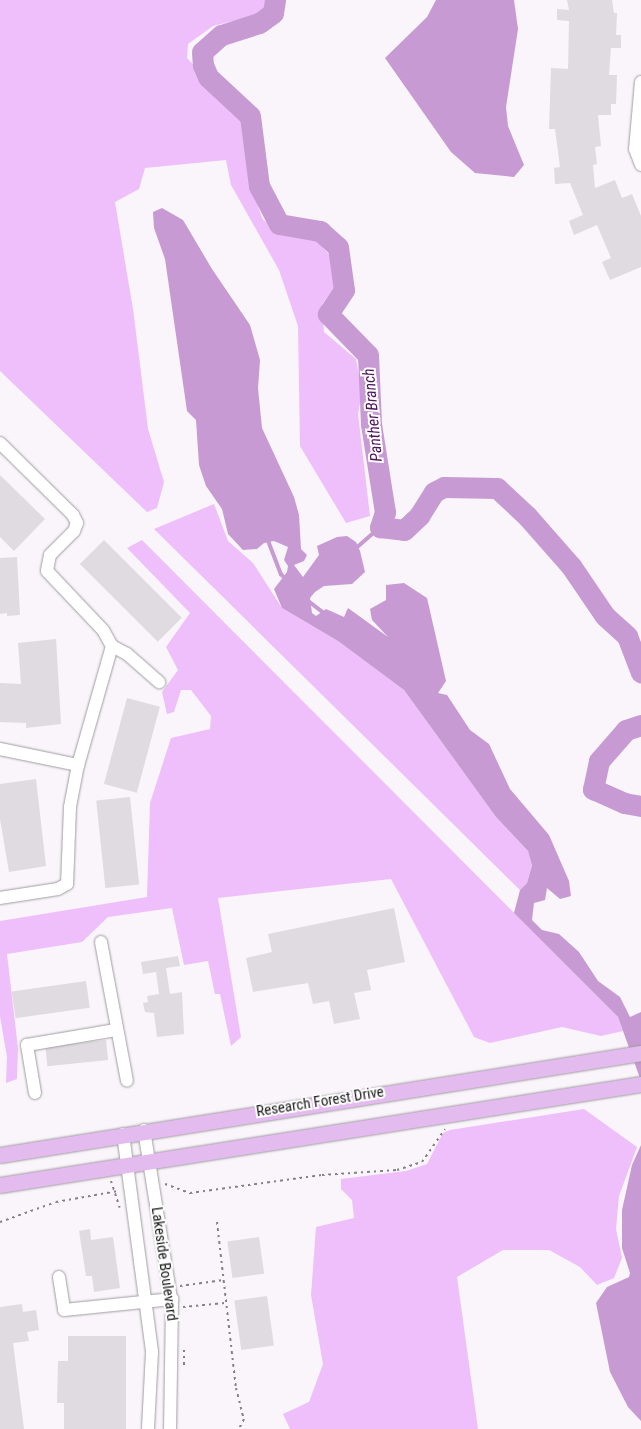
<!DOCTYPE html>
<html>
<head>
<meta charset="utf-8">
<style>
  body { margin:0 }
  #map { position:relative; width:641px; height:1429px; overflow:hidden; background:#f9f5fa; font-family:"Roboto Condensed",sans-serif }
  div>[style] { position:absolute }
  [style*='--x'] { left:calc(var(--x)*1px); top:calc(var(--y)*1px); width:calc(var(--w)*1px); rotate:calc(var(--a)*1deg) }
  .green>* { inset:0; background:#eebffa }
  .water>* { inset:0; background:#c89ad3 }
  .stream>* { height:4px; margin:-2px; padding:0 2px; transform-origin:2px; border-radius:2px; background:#c89ad3 }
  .river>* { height:21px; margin:-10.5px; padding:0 10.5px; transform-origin:10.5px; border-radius:10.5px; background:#c89ad3 }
  .building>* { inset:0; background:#dfdbe0; transform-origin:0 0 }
  .path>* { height:2px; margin-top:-1px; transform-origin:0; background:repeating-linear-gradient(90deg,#848184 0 2.5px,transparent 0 6.5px) }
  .roads { filter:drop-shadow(0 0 1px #a09da1) drop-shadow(0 0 1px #a09da1) }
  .minor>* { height:12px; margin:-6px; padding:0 6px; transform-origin:6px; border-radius:6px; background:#fff }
  .major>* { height:15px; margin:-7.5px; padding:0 7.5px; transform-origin:7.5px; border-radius:7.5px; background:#e3bbee }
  span { translate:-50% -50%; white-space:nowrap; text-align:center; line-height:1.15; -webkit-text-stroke:4px #fff; paint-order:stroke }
  .street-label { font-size:15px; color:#1b1a1b }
  .water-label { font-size:16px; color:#4d145a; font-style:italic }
</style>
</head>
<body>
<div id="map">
  <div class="green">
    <i style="clip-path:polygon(0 0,266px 0,266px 8px,261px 14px,213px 26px,188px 44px,187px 58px,240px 114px,252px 191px,263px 220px,288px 234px,315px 239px,335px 261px,336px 286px,322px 304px,324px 332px,356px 359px,362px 392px,358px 414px,370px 516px,346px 523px,300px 446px,298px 326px,279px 270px,231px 185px,226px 160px,145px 168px,139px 189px,115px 202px,133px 309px,148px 429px,164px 482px,157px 508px,147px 512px,0 371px)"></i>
    <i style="clip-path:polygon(214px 504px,228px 541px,253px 563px,282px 608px,338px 641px,404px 690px,496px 817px,528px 851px,532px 864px,527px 883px,520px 890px,154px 529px)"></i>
    <i style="clip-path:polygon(142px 540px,618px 1017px,623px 1031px,601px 1036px,562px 1027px,490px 1043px,474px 1037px,391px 879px,218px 898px,241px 1037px,231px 1046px,220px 994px,215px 994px,208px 961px,184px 965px,172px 908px,108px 917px,82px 942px,7px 954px,18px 1048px,17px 1079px,6px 1083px,7px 1057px,0 1016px,0 921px,147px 897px,150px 803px,171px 738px,210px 729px,211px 716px,191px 690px,181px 690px,174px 712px,167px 714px,162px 692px,178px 670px,166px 647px,190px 613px,127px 548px)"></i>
    <i style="clip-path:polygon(584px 1109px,637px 1147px,619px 1196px,616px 1229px,622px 1258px,614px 1278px,597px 1285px,580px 1267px,549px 1250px,503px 1250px,457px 1277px,478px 1429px,290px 1429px,283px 1414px,309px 1402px,323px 1364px,311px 1295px,316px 1227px,354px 1218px,352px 1200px,341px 1189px,341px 1179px,406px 1171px,427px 1164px,443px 1133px,450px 1130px)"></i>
  </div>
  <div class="water">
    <i style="clip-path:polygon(436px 0,514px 0,518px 29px,506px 107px,508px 126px,524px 165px,514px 177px,475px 173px,451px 152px,385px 58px,427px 17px)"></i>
    <i style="clip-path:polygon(162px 208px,183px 220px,212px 269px,250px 325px,260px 360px,258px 388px,262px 428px,294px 497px,299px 515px,301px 549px,307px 555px,304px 561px,294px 565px,303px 577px,319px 555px,317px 546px,337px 537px,347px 536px,356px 542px,360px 551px,365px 572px,352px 584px,324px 586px,315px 592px,310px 598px,312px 613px,316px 616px,326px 609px,344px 617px,348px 608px,388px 637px,372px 620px,370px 609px,386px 600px,386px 585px,404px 583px,427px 598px,446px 681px,438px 693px,447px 695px,470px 730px,489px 744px,510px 789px,549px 835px,569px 881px,571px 896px,560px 899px,547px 888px,545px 900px,534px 903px,532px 920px,542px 930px,559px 934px,579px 952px,598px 981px,620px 997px,630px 1017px,641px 1012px,641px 1081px,618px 1017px,514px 913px,520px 890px,527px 883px,532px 865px,528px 851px,496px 817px,404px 690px,338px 641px,282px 608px,274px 589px,287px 572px,288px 566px,284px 560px,288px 547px,274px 541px,264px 543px,257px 549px,243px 550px,228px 534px,222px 509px,206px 486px,199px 465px,196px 420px,187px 411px,165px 259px,154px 228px,153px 212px)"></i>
    <i style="clip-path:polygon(641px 1145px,641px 1421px,628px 1407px,610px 1372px,596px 1303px,607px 1287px,629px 1277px,630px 1273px,622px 1248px,622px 1210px,632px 1165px)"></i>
  </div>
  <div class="stream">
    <i style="--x:267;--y:538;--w:39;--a:69"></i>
    <i style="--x:281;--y:574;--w:9;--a:49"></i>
    <i style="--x:355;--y:549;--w:33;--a:-41"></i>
    <i style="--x:307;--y:600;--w:23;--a:38"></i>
  </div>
  <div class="river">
    <i style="--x:275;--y:0;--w:13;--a:99"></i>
    <i style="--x:273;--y:13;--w:17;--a:144"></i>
    <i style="--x:259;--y:23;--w:40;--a:162"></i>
    <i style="--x:221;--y:35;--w:25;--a:138"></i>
    <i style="--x:202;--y:52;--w:13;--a:86"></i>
    <i style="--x:203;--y:65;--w:13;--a:67"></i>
    <i style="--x:208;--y:77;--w:57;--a:42.9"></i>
    <i style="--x:250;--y:116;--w:71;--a:82.7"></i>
    <i style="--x:259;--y:186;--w:43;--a:62.2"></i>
    <i style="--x:279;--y:224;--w:42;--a:9.7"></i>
    <i style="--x:320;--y:231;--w:24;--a:42"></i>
    <i style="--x:338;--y:247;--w:43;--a:82.1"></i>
    <i style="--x:344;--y:290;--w:29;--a:124"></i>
    <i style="--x:328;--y:314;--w:57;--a:45.7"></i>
    <i style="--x:368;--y:355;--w:69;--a:87.5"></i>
    <i style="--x:371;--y:424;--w:89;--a:81"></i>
    <i style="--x:385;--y:512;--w:16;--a:108"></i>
    <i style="--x:380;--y:527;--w:24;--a:7"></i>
    <i style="--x:404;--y:530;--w:21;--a:-43"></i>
    <i style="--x:419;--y:516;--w:28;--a:-58"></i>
    <i style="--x:434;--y:492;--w:11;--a:-27"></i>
    <i style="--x:444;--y:487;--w:53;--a:1.1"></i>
    <i style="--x:497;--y:488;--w:41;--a:43"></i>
    <i style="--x:527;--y:516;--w:67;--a:48.7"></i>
    <i style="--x:571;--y:566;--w:60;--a:55.8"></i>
    <i style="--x:605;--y:616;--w:30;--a:42"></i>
    <i style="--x:627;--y:636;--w:39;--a:69"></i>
    <i style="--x:641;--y:725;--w:16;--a:162"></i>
    <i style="--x:626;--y:730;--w:41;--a:131.1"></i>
    <i style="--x:599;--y:761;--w:29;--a:102"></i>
    <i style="--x:593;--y:789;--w:34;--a:24"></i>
    <i style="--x:624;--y:803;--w:17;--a:10"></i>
  </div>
  <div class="building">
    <i style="clip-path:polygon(567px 0,612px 0,614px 13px,617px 13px,616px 35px,621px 35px,621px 48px,611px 48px,609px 75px,617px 75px,616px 104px,611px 104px,611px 115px,598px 115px,601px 146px,595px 147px,597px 164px,593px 165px,595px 188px,615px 180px,622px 198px,632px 194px,641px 216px,641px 267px,610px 280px,602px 262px,611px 258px,597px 225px,574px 235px,569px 221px,583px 215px,570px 183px,555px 184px,554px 168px,560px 167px,555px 129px,549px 129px,551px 68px,568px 69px,569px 21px,557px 20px,557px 9px,569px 10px)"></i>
    <i style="clip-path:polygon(0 475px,45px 519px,14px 551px,0 537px)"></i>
    <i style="left:104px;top:540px;width:110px;height:34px;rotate:45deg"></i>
    <i style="clip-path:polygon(17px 557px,20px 615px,7px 616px,7px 613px,0 614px,0 558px)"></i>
    <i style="clip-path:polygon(56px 639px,61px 724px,26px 728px,26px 723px,0 722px,0 683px,21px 684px,18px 643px)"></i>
    <i style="left:127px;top:698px;width:34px;height:89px;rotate:15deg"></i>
    <i style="clip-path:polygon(36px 779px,46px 866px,9px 872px,0 819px,0 784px)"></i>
    <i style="left:130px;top:797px;width:88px;height:34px;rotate:84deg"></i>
    <i style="clip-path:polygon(394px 908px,405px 962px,367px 970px,371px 990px,354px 993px,360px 1019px,334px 1024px,329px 1001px,313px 1004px,308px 983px,253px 992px,246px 958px,272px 952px,268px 934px)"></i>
    <i style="clip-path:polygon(178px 956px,180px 966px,166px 968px,170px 994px,182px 992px,184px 1034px,157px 1037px,154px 1013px,145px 1012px,143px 1003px,148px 1002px,147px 996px,159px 994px,156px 972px,143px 974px,141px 962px)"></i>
    <i style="left:86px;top:981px;width:27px;height:75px;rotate:82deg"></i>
    <i style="left:106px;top:1040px;width:20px;height:61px;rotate:84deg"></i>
    <i style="clip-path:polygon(90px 1229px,91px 1240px,113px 1237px,120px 1288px,94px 1292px,92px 1276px,86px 1276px,79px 1231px)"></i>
    <i style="left:259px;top:1237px;width:37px;height:32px;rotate:82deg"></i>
    <i style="left:267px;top:1296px;width:50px;height:33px;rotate:82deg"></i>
    <i style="clip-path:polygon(22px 1304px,23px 1312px,36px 1310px,39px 1330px,27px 1332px,29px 1341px,13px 1343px,24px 1429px,0 1429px,0 1307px)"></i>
    <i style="clip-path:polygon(68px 1336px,126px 1336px,126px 1429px,64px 1429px,64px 1403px,57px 1403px,58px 1361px,68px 1361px)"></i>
  </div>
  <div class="path">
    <i style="--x:111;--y:1181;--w:28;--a:72"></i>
    <i style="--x:165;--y:1184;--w:27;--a:20"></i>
    <i style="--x:190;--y:1193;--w:133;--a:-7.8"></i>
    <i style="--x:322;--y:1175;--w:75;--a:-3.8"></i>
    <i style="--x:397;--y:1170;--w:26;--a:-18"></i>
    <i style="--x:422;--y:1162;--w:40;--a:-55.1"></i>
    <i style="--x:0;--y:1222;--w:59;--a:-19.7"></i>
    <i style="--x:56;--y:1202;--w:63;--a:-10.1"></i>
    <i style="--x:217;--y:1222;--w:167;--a:83.5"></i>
    <i style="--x:236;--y:1388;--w:32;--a:76"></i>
    <i style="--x:244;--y:1419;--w:11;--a:117"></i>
    <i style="--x:180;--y:1286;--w:44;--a:-7.8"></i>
    <i style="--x:183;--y:1307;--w:42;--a:-5.4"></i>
    <i style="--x:184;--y:1365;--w:15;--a:-90"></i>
  </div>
  <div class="roads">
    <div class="minor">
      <i style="--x:641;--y:82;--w:67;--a:95.1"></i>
      <i style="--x:635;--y:149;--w:17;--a:69"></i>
      <i style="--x:0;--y:443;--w:103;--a:44.6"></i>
      <i style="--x:73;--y:515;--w:9;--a:63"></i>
      <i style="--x:77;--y:523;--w:9;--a:111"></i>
      <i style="--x:74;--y:531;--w:34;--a:135"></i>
      <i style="--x:50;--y:555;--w:16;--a:101"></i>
      <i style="--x:47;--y:571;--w:81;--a:46.5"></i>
      <i style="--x:103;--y:630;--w:18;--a:61"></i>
      <i style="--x:112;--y:646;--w:124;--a:105.9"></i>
      <i style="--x:78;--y:765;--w:43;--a:100.8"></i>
      <i style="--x:70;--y:807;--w:77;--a:92.2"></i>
      <i style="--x:67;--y:884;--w:10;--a:151"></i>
      <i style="--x:58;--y:889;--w:59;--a:171.2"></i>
      <i style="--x:112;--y:646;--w:17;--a:28"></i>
      <i style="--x:127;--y:654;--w:43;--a:41.2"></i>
      <i style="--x:0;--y:749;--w:80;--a:11.6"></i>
      <i style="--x:101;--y:942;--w:141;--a:79.4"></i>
      <i style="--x:35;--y:1093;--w:49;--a:-99.5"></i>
      <i style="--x:27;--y:1045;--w:90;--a:-9.6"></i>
      <i style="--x:144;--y:1130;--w:176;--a:80.9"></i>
      <i style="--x:172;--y:1304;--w:125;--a:90.9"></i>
      <i style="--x:123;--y:1134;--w:220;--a:82.4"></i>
      <i style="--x:152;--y:1352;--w:77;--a:93"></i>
      <i style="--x:59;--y:1277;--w:33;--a:81"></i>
      <i style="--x:64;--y:1310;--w:109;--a:-5.8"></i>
    </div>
    <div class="major">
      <i style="--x:0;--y:1155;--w:649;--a:-9.04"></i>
      <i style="--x:0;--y:1185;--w:649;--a:-8.95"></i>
    </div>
  </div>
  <div class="street-label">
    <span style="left:320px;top:1102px;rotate:-9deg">Research Forest Drive</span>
    <span style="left:164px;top:1264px;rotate:82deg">Lakeside Boulevard</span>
  </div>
  <div class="water-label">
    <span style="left:373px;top:415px;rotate:-95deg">Panther Branch</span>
  </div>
</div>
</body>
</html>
